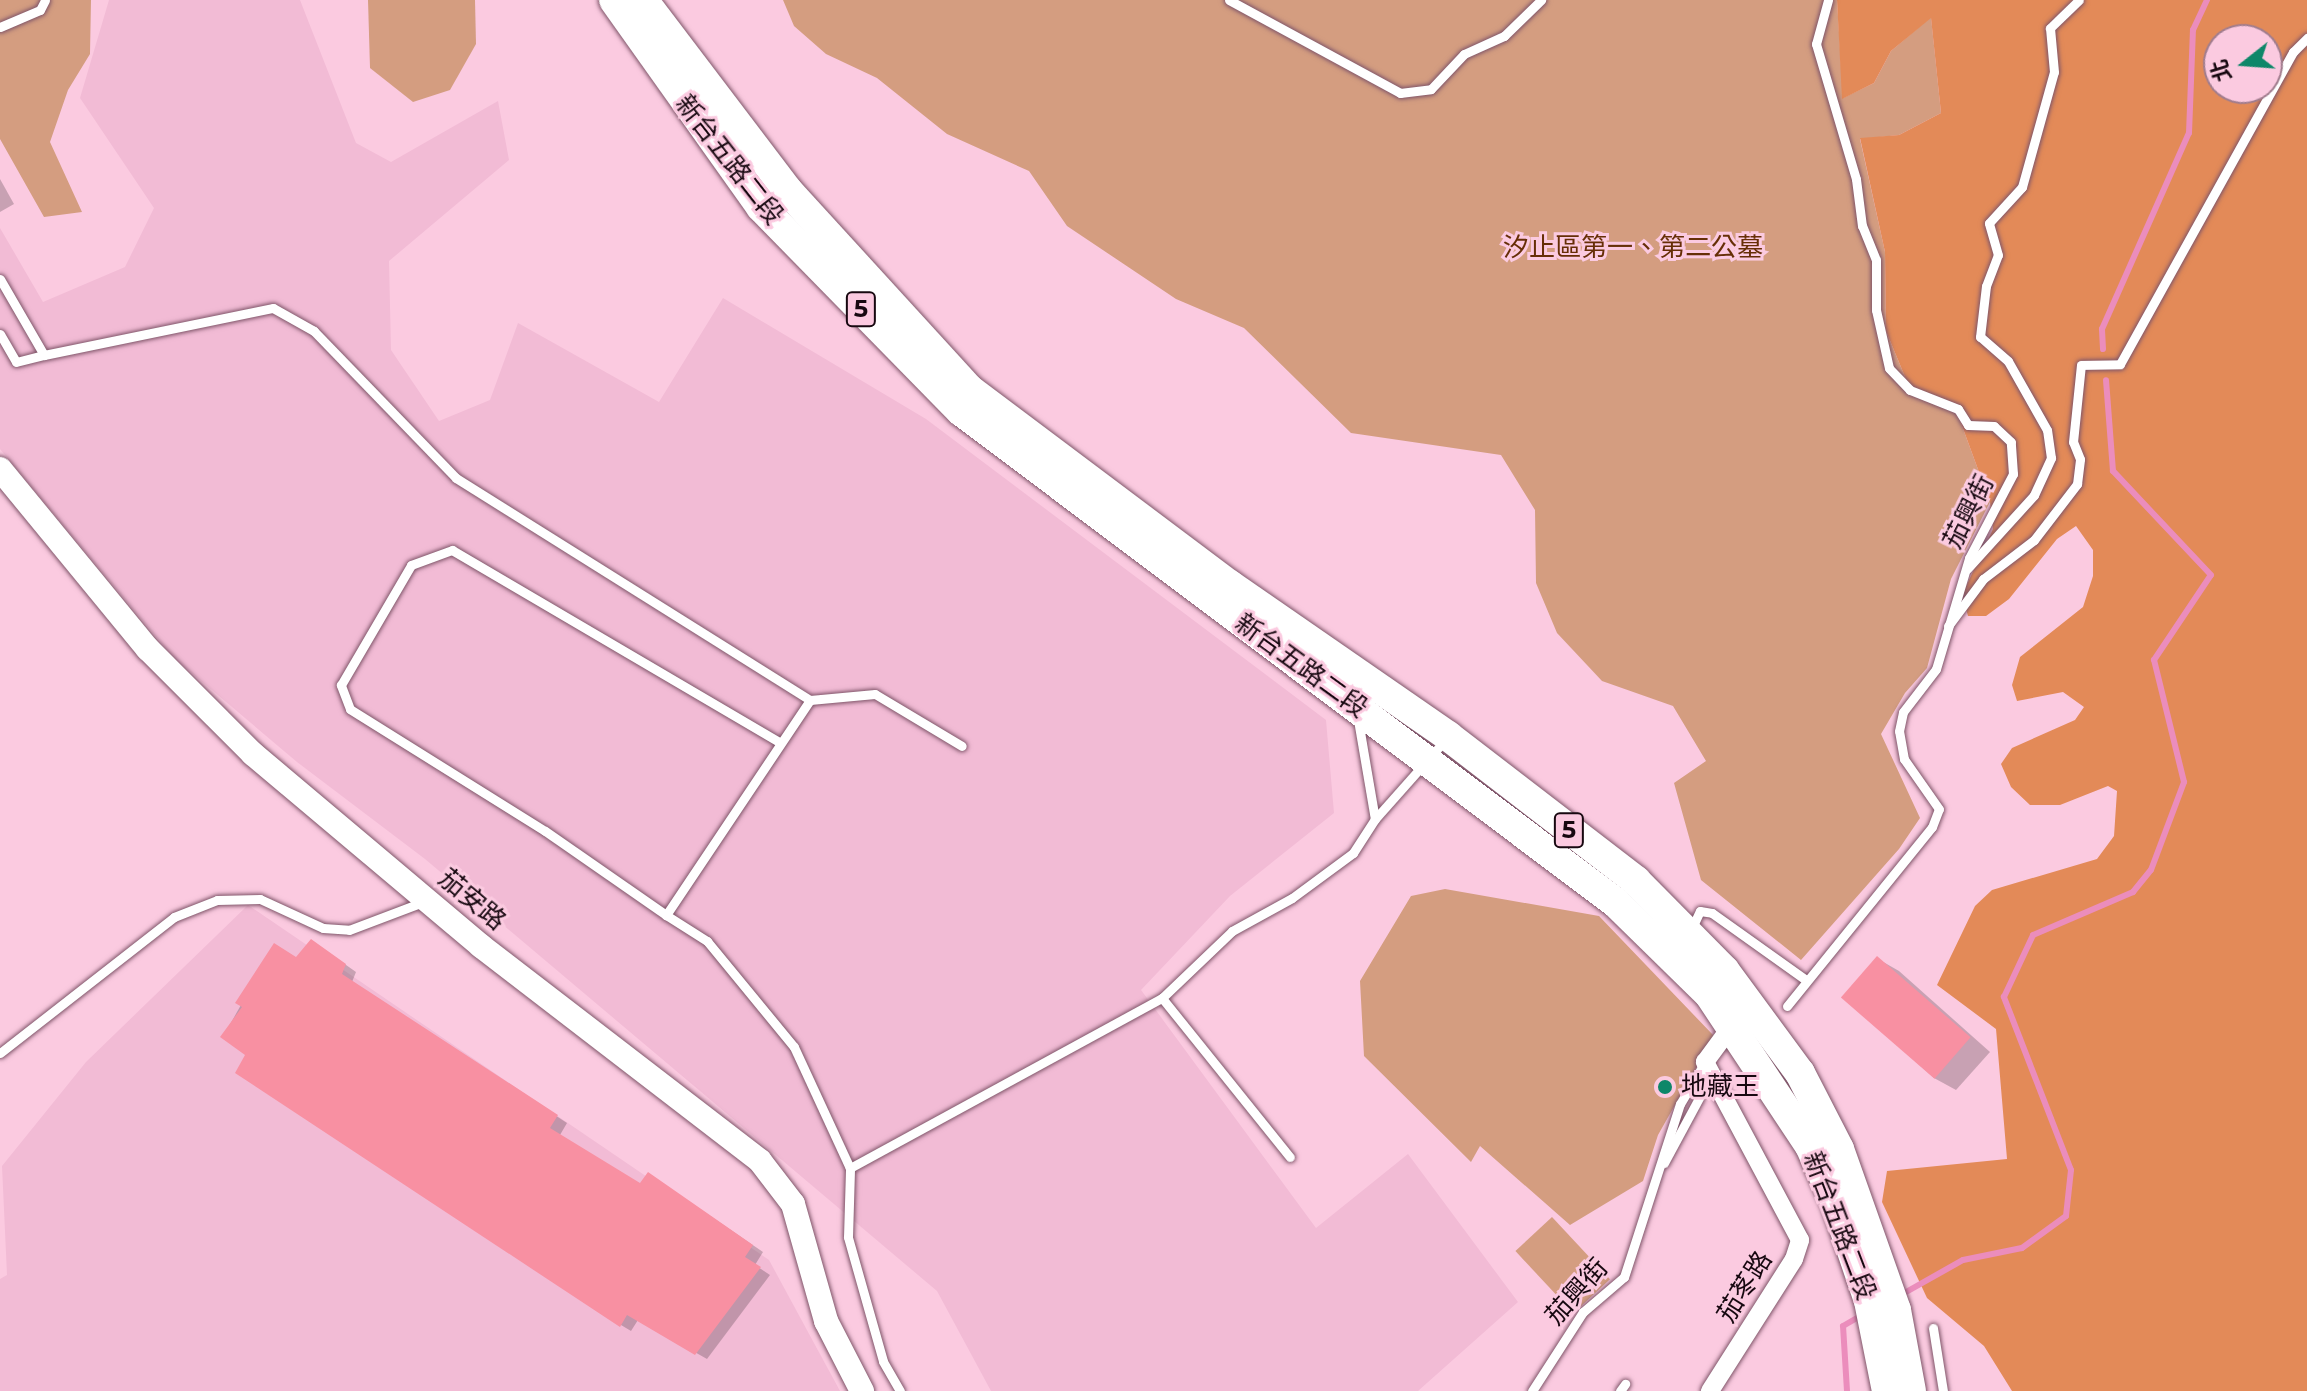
<!DOCTYPE html>
<html>
<head>
<meta charset="utf-8">
<style>
  body { margin:0 }
  #map { position:relative; width:2307px; height:1391px; overflow:hidden; background:#fbcae0; font-family:Montserrat,"Noto Sans TC",sans-serif }
  div>[style] { position:absolute }
  [style*='--x'] { left:calc(var(--x)*1px); top:calc(var(--y)*1px); width:calc(var(--w)*1px); rotate:calc(var(--a)*1deg) }
  .built>* { inset:0; background:#f2bbd5 }
  .green>* { inset:0; background:#d49d80; transform-origin:0 0 }
  .forest>* { inset:0; background:#e38a58 }
  .shadow>* { inset:0; background:#0003 }
  .stream>* { height:6px; margin:-3px; padding:0 3px; transform-origin:3px; border-radius:3px; background:#eb8dbc }
  .building>* { inset:0; background:#f890a2; transform-origin:0 0 }
  .roads { filter:drop-shadow(0 0 2px #7f5569) drop-shadow(0 0 2px #7f5569) }
  .service>* { height:9px; margin:-4.5px; padding:0 4.5px; transform-origin:4.5px; border-radius:4.5px; background:#fff }
  .minor>* { height:18px; margin:-9px; padding:0 9px; transform-origin:9px; border-radius:9px; background:#fff }
  .tertiary>* { height:24px; margin:-12px; padding:0 12px; transform-origin:12px; border-radius:12px; background:#fff }
  .primary>* { height:30px; margin:-15px; padding:0 15px; transform-origin:15px; border-radius:15px; background:#fff }
  .dots>* { width:22px; height:22px; translate:-50% -50%; box-sizing:border-box; border:4px solid #fbcae0; border-radius:50% }
  span { translate:-50% -50%; white-space:nowrap; text-align:center; line-height:1.15; -webkit-text-stroke:6px #fbcae0; paint-order:stroke }
  .shield-label span { padding:2px 6px; background:#fbcae0; border:2px solid; border-radius:6px; -webkit-text-stroke-width:0 }
  .shield-label { font-size:24px; color:#170810; font-weight:700 }
  .street-label { font-size:26px; color:#170810 }
  .park-label { font-size:26px; color:#662e06 }
  .poi-label { font-size:26px; color:#170810 }
  .left { translate:0 -50%; text-align:left }
  .north { position:absolute; left:2203px; top:24px; width:80px; height:80px; box-sizing:border-box; background:#fbcae0; border:2px solid #a07c8d; border-radius:50%; rotate:253deg; font-size:22px; font-weight:700; line-height:32px; text-align:center; color:#170810 }
  .north::after { content:''; display:block; margin:auto; width:28px; height:36px; background:#0e8769; clip-path:polygon(50% 0,100% 100%,50% 72%,0 100%) }
</style>
</head>
<body>
<div id="map">
  <div class="built">
    <i style="clip-path:polygon(109px 0,300px 0,356px 143px,391px 162px,498px 101px,509px 160px,389px 261px,391px 350px,439px 421px,490px 400px,518px 323px,659px 402px,723px 298px,926px 419px,1326px 720px,1334px 813px,1230px 896px,1141px 990px,1316px 1228px,1408px 1154px,1518px 1302px,1418px 1391px,991px 1391px,937px 1291px,425px 859px,297px 762px,174px 658px,0 449px,0 228px,43px 302px,125px 267px,154px 208px,80px 98px)"></i>
    <i style="clip-path:polygon(248px 905px,769px 1260px,840px 1391px,0 1391px,0 1279px,7px 1275px,2px 1166px,86px 1062px)"></i>
  </div>
  <div class="green">
    <i style="clip-path:polygon(0 0,91px 0,90px 54px,68px 90px,50px 142px,82px 212px,44px 217px,0 139px)"></i>
    <i style="clip-path:polygon(368px 0,475px 0,476px 44px,450px 90px,413px 102px,370px 68px)"></i>
    <i style="clip-path:polygon(783px 0,1837px 0,1843px 98px,1874px 83px,1891px 51px,1931px 17px,1941px 113px,1899px 135px,1860px 139px,1885px 252px,1886px 331px,1908px 384px,1958px 415px,1990px 502px,1951px 579px,1927px 668px,1905px 693px,1881px 734px,1920px 818px,1899px 849px,1801px 960px,1701px 880px,1674px 783px,1706px 761px,1673px 706px,1602px 681px,1557px 633px,1536px 583px,1535px 510px,1501px 455px,1351px 433px,1244px 328px,1176px 299px,1067px 226px,1029px 171px,947px 134px,877px 78px,826px 54px,794px 26px)"></i>
    <i style="clip-path:polygon(1445px 889px,1599px 916px,1714px 1036px,1658px 1135px,1643px 1181px,1570px 1225px,1480px 1146px,1471px 1162px,1364px 1056px,1360px 981px,1411px 896px)"></i>
    <i style="left:1552px;top:1217px;width:85px;height:50px;rotate:47deg"></i>
  </div>
  <div class="forest">
    <i style="clip-path:polygon(evenodd,1837px 0,2307px 0,2307px 1391px,2012px 1391px,1984px 1346px,1927px 1298px,1882px 1202px,1887px 1171px,2007px 1159px,1996px 1029px,1937px 985px,1975px 906px,1992px 890px,2097px 859px,2114px 836px,2117px 791px,2108px 786px,2060px 805px,2030px 805px,2011px 787px,2001px 764px,2012px 748px,2075px 720px,2084px 707px,2063px 692px,2017px 701px,2012px 685px,2020px 657px,2083px 607px,2093px 576px,2093px 550px,2076px 526px,2057px 539px,2009px 599px,1986px 616px,1968px 616px,1962px 595px,1993px 529px,1990px 502px,1958px 415px,1908px 384px,1886px 331px,1885px 252px,1860px 138px,1899px 135px,1941px 113px,1931px 18px,1891px 51px,1874px 83px,1842px 99px,1837px 0,2219px 40px,2267px 40px,2267px 88px,2219px 88px,2219px 40px)"></i>
  </div>
  <div class="shadow">
    <i style="clip-path:polygon(0 179px,14px 204px,0 212px)"></i>
    <i style="clip-path:polygon(274px 946px,297px 960px,322px 948px,356px 972px,352px 982px,567px 1123px,560px 1135px,640px 1185px,659px 1181px,763px 1252px,755px 1265px,770px 1275px,707px 1359px,638px 1320px,631px 1331px,621px 1325px,223px 1037px)"></i>
    <i style="clip-path:polygon(1878px 959px,1899px 971px,1990px 1052px,1956px 1090px,1934px 1078px,1844px 997px)"></i>
  </div>
  <div class="stream">
    <i style="--x:2103;--y:349;--w:20;--a:-93"></i>
    <i style="--x:2102;--y:329;--w:214;--a:-66.1"></i>
    <i style="--x:2189;--y:133;--w:103;--a:-87.8"></i>
    <i style="--x:2193;--y:30;--w:33;--a:-65"></i>
    <i style="--x:1899;--y:1296;--w:73;--a:-29.4"></i>
    <i style="--x:1963;--y:1260;--w:60;--a:-11.5"></i>
    <i style="--x:2022;--y:1248;--w:54;--a:-36"></i>
    <i style="--x:2066;--y:1216;--w:46;--a:-83.8"></i>
    <i style="--x:2071;--y:1170;--w:186;--a:-111.2"></i>
    <i style="--x:2004;--y:997;--w:68;--a:-64.9"></i>
    <i style="--x:2033;--y:935;--w:109;--a:-23.3"></i>
    <i style="--x:2133;--y:892;--w:28;--a:-51"></i>
    <i style="--x:2151;--y:870;--w:94;--a:-69.4"></i>
    <i style="--x:2184;--y:782;--w:126;--a:-103.8"></i>
    <i style="--x:2154;--y:660;--w:102;--a:-56.2"></i>
    <i style="--x:2211;--y:575;--w:143;--a:-133.3"></i>
    <i style="--x:2113;--y:471;--w:91;--a:-94.4"></i>
    <i style="--x:1847;--y:1391;--w:65;--a:-93.5"></i>
    <i style="--x:1843;--y:1326;--w:24;--a:-30"></i>
  </div>
  <div class="building">
    <i style="clip-path:polygon(311px 939px,346px 964px,342px 974px,558px 1115px,550px 1128px,640px 1183px,648px 1172px,753px 1245px,745px 1257px,761px 1267px,695px 1355px,627px 1315px,620px 1327px,235px 1073px,245px 1055px,220px 1037px,242px 1007px,235px 1003px,274px 943px,296px 957px)"></i>
    <i style="left:1877px;top:956px;width:124px;height:55px;rotate:41deg"></i>
  </div>
  <div class="roads">
    <div class="service">
      <i style="--x:1229;--y:0;--w:195;--a:28.5"></i>
      <i style="--x:1400;--y:93;--w:31;--a:-7"></i>
      <i style="--x:1431;--y:89;--w:48;--a:-46.7"></i>
      <i style="--x:1464;--y:54;--w:44;--a:-24.2"></i>
      <i style="--x:1504;--y:36;--w:52;--a:-44.2"></i>
      <i style="--x:0;--y:27;--w:43;--a:-23"></i>
      <i style="--x:40;--y:10;--w:11;--a:-63"></i>
      <i style="--x:0;--y:279;--w:88;--a:59.9"></i>
      <i style="--x:44;--y:355;--w:234;--a:-11.6"></i>
      <i style="--x:273;--y:308;--w:47;--a:29.3"></i>
      <i style="--x:314;--y:331;--w:204;--a:46"></i>
      <i style="--x:456;--y:478;--w:418;--a:32.1"></i>
      <i style="--x:810;--y:700;--w:259;--a:123.8"></i>
      <i style="--x:666;--y:915;--w:49;--a:32.4"></i>
      <i style="--x:707;--y:941;--w:137;--a:50.6"></i>
      <i style="--x:794;--y:1047;--w:133;--a:65.2"></i>
      <i style="--x:0;--y:334;--w:32;--a:60"></i>
      <i style="--x:16;--y:362;--w:29;--a:-14"></i>
      <i style="--x:1967;--y:569;--w:100;--a:-47.8"></i>
      <i style="--x:2034;--y:495;--w:41;--a:-65.3"></i>
      <i style="--x:2051;--y:458;--w:28;--a:-98"></i>
      <i style="--x:2047;--y:430;--w:79;--a:-119.5"></i>
      <i style="--x:2008;--y:361;--w:37;--a:-139"></i>
      <i style="--x:1980;--y:337;--w:51;--a:-83.3"></i>
      <i style="--x:1986;--y:286;--w:33;--a:-69"></i>
      <i style="--x:1998;--y:255;--w:33;--a:-106"></i>
      <i style="--x:1989;--y:223;--w:49;--a:-47.5"></i>
      <i style="--x:2022;--y:187;--w:119;--a:-74.5"></i>
      <i style="--x:2054;--y:72;--w:44;--a:-95.2"></i>
      <i style="--x:2050;--y:28;--w:40;--a:-44"></i>
      <i style="--x:1948;--y:626;--w:59;--a:-53.3"></i>
      <i style="--x:1983;--y:579;--w:64;--a:-37.4"></i>
      <i style="--x:2034;--y:540;--w:71;--a:-52.5"></i>
      <i style="--x:2077;--y:484;--w:25;--a:-83"></i>
      <i style="--x:2080;--y:459;--w:18;--a:-112"></i>
      <i style="--x:2073;--y:442;--w:77;--a:-84.1"></i>
      <i style="--x:2081;--y:365;--w:39;--a:-1"></i>
      <i style="--x:2120;--y:364;--w:357;--a:-61"></i>
      <i style="--x:2293;--y:52;--w:20;--a:-45"></i>
      <i style="--x:810;--y:700;--w:65;--a:-5.3"></i>
      <i style="--x:875;--y:694;--w:101;--a:30.9"></i>
      <i style="--x:1358;--y:720;--w:100;--a:80.3"></i>
      <i style="--x:666;--y:915;--w:147;--a:-145.2"></i>
      <i style="--x:545;--y:831;--w:230;--a:-148"></i>
      <i style="--x:350;--y:709;--w:26;--a:-111"></i>
      <i style="--x:341;--y:685;--w:139;--a:-59.7"></i>
      <i style="--x:411;--y:565;--w:44;--a:-20.1"></i>
      <i style="--x:452;--y:550;--w:381;--a:30.4"></i>
      <i style="--x:1691;--y:930;--w:21;--a:-65"></i>
      <i style="--x:1700;--y:911;--w:12;--a:9"></i>
      <i style="--x:1712;--y:913;--w:115;--a:35.5"></i>
      <i style="--x:1162;--y:998;--w:204;--a:51.2"></i>
      <i style="--x:1787;--y:1006;--w:230;--a:-51"></i>
      <i style="--x:1932;--y:827;--w:19;--a:-69"></i>
      <i style="--x:1939;--y:809;--w:61;--a:-125"></i>
      <i style="--x:1904;--y:759;--w:28;--a:-100"></i>
      <i style="--x:1899;--y:731;--w:19;--a:-78"></i>
      <i style="--x:1903;--y:712;--w:54;--a:-52.5"></i>
      <i style="--x:1936;--y:669;--w:116;--a:-73.4"></i>
      <i style="--x:1969;--y:558;--w:95;--a:-62.4"></i>
      <i style="--x:2013;--y:474;--w:32;--a:-94"></i>
      <i style="--x:2011;--y:442;--w:23;--a:-137"></i>
      <i style="--x:1994;--y:426;--w:26;--a:-178"></i>
      <i style="--x:1968;--y:425;--w:19;--a:-122"></i>
      <i style="--x:1958;--y:409;--w:52;--a:-158.4"></i>
      <i style="--x:1910;--y:390;--w:30;--a:-134"></i>
      <i style="--x:1889;--y:368;--w:59;--a:-102.6"></i>
      <i style="--x:1876;--y:310;--w:50;--a:-90"></i>
      <i style="--x:1876;--y:260;--w:37;--a:-112"></i>
      <i style="--x:1862;--y:226;--w:47;--a:-97.3"></i>
      <i style="--x:1856;--y:179;--w:141;--a:-106.5"></i>
      <i style="--x:1816;--y:44;--w:46;--a:-74.7"></i>
      <i style="--x:0;--y:1053;--w:221;--a:-38"></i>
      <i style="--x:174;--y:917;--w:46;--a:-21.6"></i>
      <i style="--x:217;--y:900;--w:43;--a:-1.3"></i>
      <i style="--x:260;--y:899;--w:69;--a:24.7"></i>
      <i style="--x:323;--y:928;--w:26;--a:4"></i>
      <i style="--x:349;--y:930;--w:79;--a:-20.7"></i>
      <i style="--x:1664;--y:1163;--w:74;--a:-61.7"></i>
      <i style="--x:1933;--y:1328;--w:64;--a:81"></i>
      <i style="--x:900;--y:1391;--w:34;--a:-120"></i>
      <i style="--x:883;--y:1361;--w:129;--a:-105.8"></i>
      <i style="--x:848;--y:1237;--w:69;--a:-88.3"></i>
      <i style="--x:850;--y:1168;--w:355;--a:-28.6"></i>
      <i style="--x:1162;--y:998;--w:97;--a:-43.7"></i>
      <i style="--x:1232;--y:931;--w:68;--a:-28.8"></i>
      <i style="--x:1292;--y:898;--w:76;--a:-36.4"></i>
      <i style="--x:1353;--y:853;--w:40;--a:-57.1"></i>
      <i style="--x:1375;--y:819;--w:107;--a:-48.4"></i>
      <i style="--x:1532;--y:1391;--w:94;--a:-57.2"></i>
      <i style="--x:1583;--y:1312;--w:54;--a:-40.5"></i>
      <i style="--x:1624;--y:1277;--w:182;--a:-72.1"></i>
      <i style="--x:1680;--y:1104;--w:49;--a:-59.2"></i>
      <i style="--x:1620;--y:1391;--w:9;--a:-54"></i>
    </div>
    <div class="minor">
      <i style="--x:1710;--y:1391;--w:156;--a:-57.5"></i>
      <i style="--x:1794;--y:1259;--w:20;--a:-72"></i>
      <i style="--x:1800;--y:1240;--w:202;--a:-118.1"></i>
      <i style="--x:1705;--y:1062;--w:52;--a:-53.6"></i>
    </div>
    <div class="tertiary">
      <i style="--x:0;--y:469;--w:233;--a:50.6"></i>
      <i style="--x:148;--y:649;--w:148;--a:45"></i>
      <i style="--x:253;--y:754;--w:298;--a:40.1"></i>
      <i style="--x:481;--y:946;--w:352;--a:37.6"></i>
      <i style="--x:760;--y:1161;--w:54;--a:52.5"></i>
      <i style="--x:793;--y:1204;--w:122;--a:74.2"></i>
      <i style="--x:826;--y:1321;--w:79;--a:62.8"></i>
    </div>
    <div class="primary">
      <i style="--x:614;--y:0;--w:254;--a:54.6"></i>
      <i style="--x:761;--y:207;--w:286;--a:45.6"></i>
      <i style="--x:961;--y:411;--w:819;--a:36.91"></i>
      <i style="--x:1616;--y:903;--w:130;--a:44.4"></i>
      <i style="--x:1709;--y:994;--w:182;--a:56.4"></i>
      <i style="--x:1810;--y:1146;--w:60;--a:65.6"></i>
      <i style="--x:1835;--y:1201;--w:106;--a:71.2"></i>
      <i style="--x:1869;--y:1301;--w:92;--a:78.7"></i>
      <i style="--x:643;--y:0;--w:240;--a:52.8"></i>
      <i style="--x:788;--y:191;--w:270;--a:47.6"></i>
      <i style="--x:970;--y:390;--w:325;--a:36.9"></i>
      <i style="--x:1230;--y:585;--w:265;--a:34.7"></i>
      <i style="--x:1448;--y:736;--w:237;--a:37.6"></i>
      <i style="--x:1636;--y:881;--w:125;--a:45.3"></i>
      <i style="--x:1724;--y:970;--w:128;--a:53.6"></i>
      <i style="--x:1800;--y:1073;--w:85;--a:62.8"></i>
      <i style="--x:1839;--y:1149;--w:171;--a:70.5"></i>
      <i style="--x:1896;--y:1310;--w:82;--a:79.5"></i>
    </div>
  </div>
  <div class="dots">
    <i style="left:1665px;top:1087px;background:#0e8769"></i>
  </div>
  <div class="shield-label">
    <span style="left:861px;top:309px">5</span>
    <span style="left:1569px;top:830px">5</span>
  </div>
  <div class="street-label">
    <span style="left:729px;top:160px;rotate:52deg">新台五路二段</span>
    <span style="left:1969px;top:512px;rotate:-63deg">茄興街</span>
    <span style="left:1301px;top:666px;rotate:36deg">新台五路二段</span>
    <span style="left:472px;top:900px;rotate:40deg">茄安路</span>
    <span style="left:1839px;top:1226px;rotate:69deg">新台五路二段</span>
    <span style="left:1745px;top:1287px;rotate:-58deg">茄苳路</span>
    <span style="left:1577px;top:1292px;rotate:-48deg">茄興街</span>
  </div>
  <div class="park-label">
    <span style="left:1633px;top:248px">汐止區第一、第二公墓</span>
  </div>
  <div class="poi-label">
    <span class="left" style="left:1681px;top:1087px">地藏王</span>
  </div>
  <div class="north">北</div>
</div>
</body>
</html>
